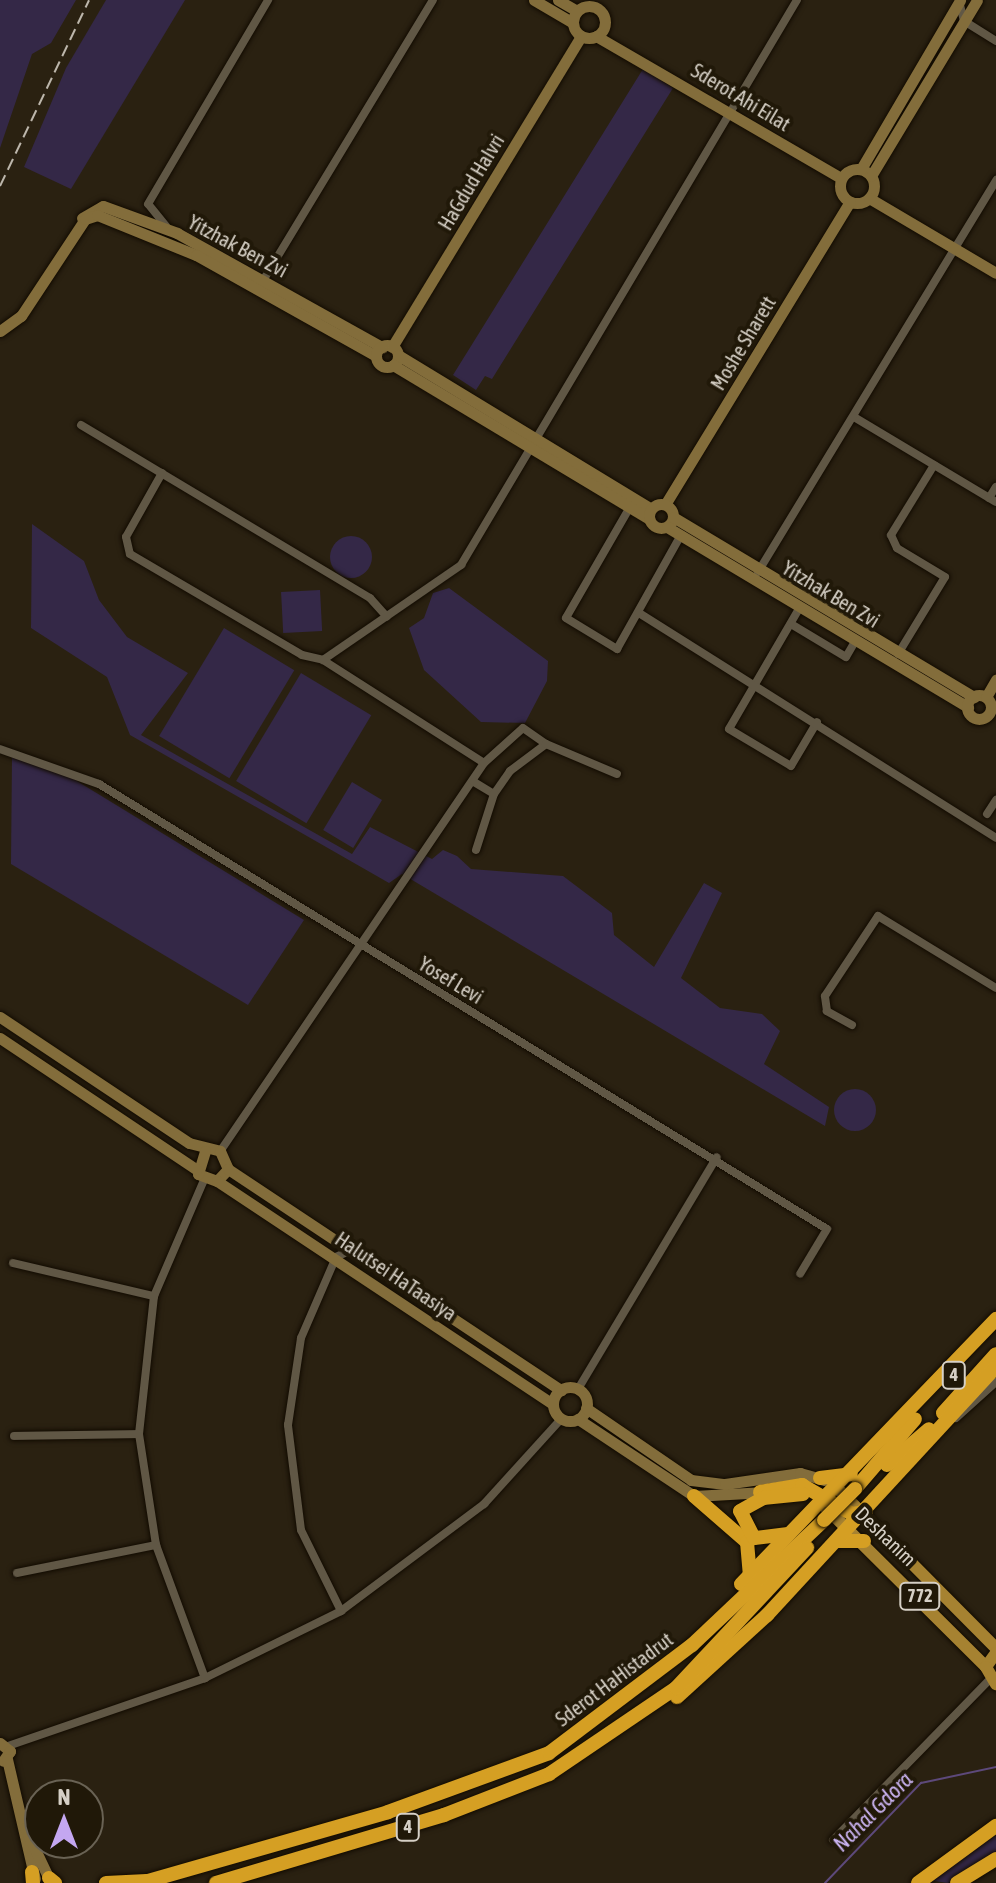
<!DOCTYPE html>
<html>
<head>
<meta charset="utf-8">
<style>
  body { margin:0 }
  #map { position:relative; width:996px; height:1883px; overflow:hidden; background:#2a2111; font-family:"Asap Condensed",sans-serif }
  div>[style] { position:absolute }
  [style*='--x'] { left:calc(var(--x)*1px); top:calc(var(--y)*1px); width:calc(var(--w)*1px); rotate:calc(var(--a)*1deg) }
  .green>* { inset:0; background:#342847; transform-origin:0 0 }
  .round { border-radius:50% }
  .stream>* { height:2px; margin:-1px; padding:0 1px; transform-origin:1px; border-radius:1px; background:#5d497b }
  .roads { filter:drop-shadow(0 0 2px #120b00) drop-shadow(0 0 2px #120b00) }
  .street>* { height:8px; margin:-4px; padding:0 4px; transform-origin:4px; border-radius:4px; background:#605745 }
  .secondary>* { height:11px; margin:-5.5px; padding:0 5.5px; transform-origin:5.5px; border-radius:5.5px; background:#836d3b }
  .secondary>.ring { margin:-5.5px; padding:0; box-sizing:content-box; background:none; border:11px solid #836d3b; border-radius:50% }
  .primary>* { height:12px; margin:-6px; padding:0 6px; transform-origin:6px; border-radius:6px; background:#a68231 }
  .highway>* { height:14px; margin:-7px; padding:0 7px; transform-origin:7px; border-radius:7px; background:#d59f23 }
  .rail>* { height:2px; margin-top:-1px; transform-origin:0; background:repeating-linear-gradient(90deg,#bdb7ac 0 12px,transparent 0 18px) }
  .bridges { filter:drop-shadow(0 0 2px #120b00) drop-shadow(0 0 2px #120b00) }
  .highway-bridge>* { height:14px; margin:-7px; padding:0 7px; transform-origin:7px; border-radius:7px; background:#d59f23 }
  span { translate:-50% -50%; white-space:nowrap; text-align:center; line-height:1.15; -webkit-text-stroke:8px #201808; paint-order:stroke }
  .shield-label span { padding:2px 6px; background:#201808; border:2px solid; border-radius:6px; -webkit-text-stroke-width:0 }
  .shield-label { font-size:18px; color:#d6d0c6; font-weight:700 }
  .street-label { font-size:20px; color:#d6d0c6 }
  .water-label { font-size:22px; color:#ccb5f4; font-style:italic }
  .north { position:absolute; left:24px; top:1779px; width:80px; height:80px; box-sizing:border-box; background:#201808; border:2px solid #696254; border-radius:50%; rotate:0deg; font-size:22px; font-weight:700; line-height:32px; text-align:center; color:#d6d0c6 }
  .north::after { content:''; display:block; margin:auto; width:28px; height:36px; background:#c4a7f1; clip-path:polygon(50% 0,100% 100%,50% 72%,0 100%) }
</style>
</head>
<body>
<div id="map">
  <div class="green">
    <i style="clip-path:polygon(0 0,76px 0,51px 43px,32px 54px,0 148px)"></i>
    <i style="clip-path:polygon(106px 0,185px 0,71px 189px,24px 167px,66px 68px)"></i>
    <i style="clip-path:polygon(643px 69px,673px 88px,492px 379px,485px 376px,476px 390px,453px 375px)"></i>
    <i style="clip-path:polygon(32px 524px,84px 561px,99px 600px,127px 637px,188px 673px,141px 735px,352px 854px,370px 827px,432px 859px,443px 850px,457px 856px,471px 869px,563px 876px,612px 913px,614px 935px,654px 967px,704px 883px,722px 893px,681px 978px,720px 1008px,762px 1014px,780px 1031px,764px 1064px,829px 1107px,825px 1126px,402px 874px,389px 883px,130px 735px,107px 677px,31px 628px)"></i>
    <i class="round" style="left:330px;top:536px;width:42px;height:42px"></i>
    <i style="clip-path:polygon(449px 588px,548px 661px,547px 681px,525px 723px,481px 722px,424px 670px,409px 628px,424px 618px,433px 593px)"></i>
    <i style="left:320px;top:590px;width:41px;height:39px;rotate:87deg"></i>
    <i style="left:224px;top:628px;width:82px;height:126px;rotate:31deg"></i>
    <i style="left:301px;top:673px;width:82px;height:126px;rotate:31deg"></i>
    <i style="clip-path:polygon(12px 756px,72px 778px,304px 920px,248px 1005px,11px 864px)"></i>
    <i style="left:352px;top:782px;width:35px;height:56px;rotate:31deg"></i>
    <i class="round" style="left:834px;top:1089px;width:42px;height:42px"></i>
    <i style="clip-path:polygon(996px 1835px,996px 1852px,948px 1883px,928px 1880px)"></i>
  </div>
  <div class="stream">
    <i style="--x:825;--y:1883;--w:139;--a:-46.2"></i>
    <i style="--x:921;--y:1783;--w:77;--a:-12"></i>
  </div>
  <div class="roads">
    <div class="street">
      <i style="--x:959;--y:1;--w:21;--a:76"></i>
      <i style="--x:964;--y:21;--w:38;--a:32"></i>
      <i style="--x:166;--y:226;--w:28;--a:-129"></i>
      <i style="--x:148;--y:204;--w:237;--a:-59.5"></i>
      <i style="--x:264;--y:279;--w:326;--a:-58.8"></i>
      <i style="--x:854;--y:417;--w:165;--a:30.9"></i>
      <i style="--x:81;--y:425;--w:337;--a:30.9"></i>
      <i style="--x:370;--y:598;--w:25;--a:48"></i>
      <i style="--x:162;--y:473;--w:73;--a:119.4"></i>
      <i style="--x:126;--y:537;--w:17;--a:77"></i>
      <i style="--x:130;--y:554;--w:199;--a:30.4"></i>
      <i style="--x:302;--y:655;--w:22;--a:13"></i>
      <i style="--x:323;--y:660;--w:191;--a:32.6"></i>
      <i style="--x:484;--y:763;--w:469;--a:124.2"></i>
      <i style="--x:989;--y:498;--w:13;--a:-58"></i>
      <i style="--x:630;--y:507;--w:128;--a:120"></i>
      <i style="--x:566;--y:618;--w:60;--a:31.3"></i>
      <i style="--x:617;--y:649;--w:131;--a:-60.7"></i>
      <i style="--x:758;--y:572;--w:459;--a:-58.7"></i>
      <i style="--x:800;--y:607;--w:141;--a:120.2"></i>
      <i style="--x:729;--y:729;--w:72;--a:30.8"></i>
      <i style="--x:791;--y:766;--w:51;--a:-59.4"></i>
      <i style="--x:639;--y:613;--w:422;--a:32.2"></i>
      <i style="--x:791;--y:624;--w:64;--a:31"></i>
      <i style="--x:846;--y:657;--w:20;--a:-60"></i>
      <i style="--x:898;--y:654;--w:90;--a:-58.6"></i>
      <i style="--x:945;--y:577;--w:56;--a:-148.9"></i>
      <i style="--x:897;--y:548;--w:14;--a:-115"></i>
      <i style="--x:891;--y:535;--w:82;--a:-58.4"></i>
      <i style="--x:323;--y:660;--w:168;--a:-34.5"></i>
      <i style="--x:461;--y:565;--w:657;--a:-59.26"></i>
      <i style="--x:0;--y:749;--w:105;--a:19.5"></i>
      <i style="--x:99;--y:784;--w:853;--a:31.44"></i>
      <i style="--x:827;--y:1229;--w:52;--a:121"></i>
      <i style="--x:484;--y:763;--w:52;--a:-41.9"></i>
      <i style="--x:523;--y:728;--w:28;--a:35"></i>
      <i style="--x:474;--y:782;--w:23;--a:31"></i>
      <i style="--x:494;--y:794;--w:28;--a:-55"></i>
      <i style="--x:510;--y:771;--w:45;--a:-36.9"></i>
      <i style="--x:546;--y:744;--w:77;--a:22.9"></i>
      <i style="--x:987;--y:814;--w:17;--a:-57"></i>
      <i style="--x:476;--y:850;--w:59;--a:-72.2"></i>
      <i style="--x:852;--y:1025;--w:29;--a:-151"></i>
      <i style="--x:827;--y:1011;--w:15;--a:-98"></i>
      <i style="--x:825;--y:996;--w:96;--a:-56.5"></i>
      <i style="--x:878;--y:916;--w:138;--a:31.4"></i>
      <i style="--x:204;--y:1180;--w:126;--a:113.3"></i>
      <i style="--x:154;--y:1296;--w:139;--a:96.2"></i>
      <i style="--x:139;--y:1434;--w:112;--a:81.3"></i>
      <i style="--x:156;--y:1545;--w:142;--a:69.8"></i>
      <i style="--x:13;--y:1263;--w:145;--a:13.2"></i>
      <i style="--x:578;--y:1389;--w:270;--a:-59.1"></i>
      <i style="--x:956;--y:1418;--w:54;--a:-42"></i>
      <i style="--x:14;--y:1436;--w:125;--a:-0.9"></i>
      <i style="--x:17;--y:1573;--w:142;--a:-11.4"></i>
      <i style="--x:341;--y:1611;--w:90;--a:-116.3"></i>
      <i style="--x:301;--y:1530;--w:106;--a:-97.1"></i>
      <i style="--x:288;--y:1425;--w:88;--a:-81.5"></i>
      <i style="--x:301;--y:1338;--w:88;--a:-66.6"></i>
      <i style="--x:336;--y:1257;--w:17;--a:-25"></i>
      <i style="--x:8;--y:1746;--w:208;--a:-19"></i>
      <i style="--x:205;--y:1678;--w:152;--a:-26.2"></i>
      <i style="--x:341;--y:1611;--w:179;--a:-36.8"></i>
      <i style="--x:484;--y:1504;--w:116;--a:-47.8"></i>
      <i style="--x:833;--y:1840;--w:225;--a:-45.7"></i>
    </div>
    <div class="secondary">
      <i style="--x:534;--y:0;--w:45;--a:30.5"></i>
      <i style="--x:558;--y:0;--w:22;--a:30"></i>
      <i class="ring" style="left:573px;top:6px;width:21px;height:21px"></i>
      <i style="--x:596;--y:36;--w:283;--a:30.1"></i>
      <i class="ring" style="left:840px;top:169px;width:23px;height:23px"></i>
      <i style="--x:861;--y:169;--w:196;--a:-59.6"></i>
      <i style="--x:871;--y:176;--w:205;--a:-58.9"></i>
      <i style="--x:869;--y:198;--w:147;--a:30.6"></i>
      <i style="--x:82;--y:218;--w:24;--a:-30"></i>
      <i style="--x:103;--y:206;--w:79;--a:20"></i>
      <i style="--x:177;--y:233;--w:235;--a:29.1"></i>
      <i style="--x:0;--y:331;--w:26;--a:-36"></i>
      <i style="--x:21;--y:316;--w:116;--a:-56.6"></i>
      <i style="--x:85;--y:219;--w:13;--a:-18"></i>
      <i style="--x:97;--y:215;--w:107;--a:22"></i>
      <i style="--x:196;--y:255;--w:206;--a:29.3"></i>
      <i class="ring" style="left:376px;top:345px;width:11px;height:11px"></i>
      <i style="--x:392;--y:347;--w:364;--a:-58.7"></i>
      <i style="--x:398;--y:355;--w:296;--a:31.3"></i>
      <i style="--x:393;--y:365;--w:299;--a:31"></i>
      <i style="--x:666;--y:503;--w:353;--a:-58.6"></i>
      <i class="ring" style="left:649px;top:504px;width:13px;height:13px"></i>
      <i style="--x:673;--y:517;--w:351;--a:30.9"></i>
      <i style="--x:667;--y:527;--w:351;--a:30.9"></i>
      <i class="ring" style="left:967px;top:695px;width:13px;height:13px"></i>
      <i style="--x:986;--y:697;--w:20;--a:-60"></i>
      <i style="--x:0;--y:1017;--w:227;--a:33.7"></i>
      <i style="--x:189;--y:1143;--w:32;--a:14"></i>
      <i style="--x:220;--y:1151;--w:20;--a:66"></i>
      <i style="--x:228;--y:1169;--w:16;--a:133"></i>
      <i style="--x:217;--y:1181;--w:20;--a:-160"></i>
      <i style="--x:198;--y:1174;--w:24;--a:-73"></i>
      <i style="--x:0;--y:1038;--w:236;--a:33.8"></i>
      <i style="--x:228;--y:1169;--w:400;--a:33.6"></i>
      <i style="--x:217;--y:1181;--w:403;--a:33.6"></i>
      <i class="ring" style="left:553px;top:1387px;width:23px;height:23px"></i>
      <i style="--x:586;--y:1408;--w:127;--a:34.4"></i>
      <i style="--x:691;--y:1480;--w:34;--a:7"></i>
      <i style="--x:725;--y:1484;--w:76;--a:-8.3"></i>
      <i style="--x:800;--y:1473;--w:25;--a:16"></i>
      <i style="--x:578;--y:1419;--w:139;--a:33.6"></i>
      <i style="--x:694;--y:1496;--w:71;--a:-3.2"></i>
      <i style="--x:0;--y:1743;--w:13;--a:39"></i>
      <i style="--x:10;--y:1751;--w:12;--a:125"></i>
      <i style="--x:7;--y:1759;--w:123;--a:76.9"></i>
      <i style="--x:25;--y:1828;--w:61;--a:64.7"></i>
    </div>
    <div class="primary">
      <i style="--x:838;--y:1489;--w:224;--a:45.2"></i>
      <i style="--x:822;--y:1504;--w:231;--a:44.8"></i>
      <i style="--x:996;--y:1653;--w:17;--a:126"></i>
      <i style="--x:986;--y:1667;--w:20;--a:60"></i>
    </div>
    <div class="highway">
      <i style="--x:943;--y:1413;--w:79;--a:-48.1"></i>
      <i style="--x:887;--y:1465;--w:55;--a:-40.6"></i>
      <i style="--x:820;--y:1478;--w:31;--a:-7"></i>
      <i style="--x:855;--y:1489;--w:92;--a:-49.4"></i>
      <i style="--x:760;--y:1492;--w:43;--a:-9.5"></i>
      <i style="--x:802;--y:1485;--w:58;--a:30.1"></i>
      <i style="--x:852;--y:1514;--w:14;--a:-8"></i>
      <i style="--x:694;--y:1496;--w:70;--a:41"></i>
      <i style="--x:747;--y:1542;--w:32;--a:85"></i>
      <i style="--x:788;--y:1534;--w:34;--a:173"></i>
      <i style="--x:754;--y:1538;--w:30;--a:-117"></i>
      <i style="--x:740;--y:1511;--w:26;--a:-29"></i>
      <i style="--x:763;--y:1498;--w:40;--a:-5.7"></i>
      <i style="--x:837;--y:1541;--w:27;--a:0"></i>
      <i style="--x:741;--y:1584;--w:368;--a:-46.1"></i>
      <i style="--x:677;--y:1697;--w:122;--a:-42.3"></i>
      <i style="--x:767;--y:1615;--w:338;--a:-47.3"></i>
      <i style="--x:32;--y:1872;--w:11;--a:85"></i>
      <i style="--x:49;--y:1878;--w:8;--a:40"></i>
      <i style="--x:106;--y:1883;--w:41;--a:-2.8"></i>
      <i style="--x:141;--y:1883;--w:257;--a:-16"></i>
      <i style="--x:388;--y:1812;--w:171;--a:-20.1"></i>
      <i style="--x:549;--y:1753;--w:179;--a:-37.1"></i>
      <i style="--x:692;--y:1645;--w:182;--a:-43.4"></i>
      <i style="--x:216;--y:1883;--w:238;--a:-16.6"></i>
      <i style="--x:444;--y:1815;--w:113;--a:-21.3"></i>
      <i style="--x:549;--y:1774;--w:153;--a:-34.1"></i>
      <i style="--x:676;--y:1688;--w:192;--a:-46.9"></i>
      <i style="--x:918;--y:1883;--w:97;--a:-36.2"></i>
      <i style="--x:957;--y:1883;--w:46;--a:-31.6"></i>
    </div>
  </div>
  <div class="rail">
    <i style="--x:0;--y:186;--w:206;--a:-64.4"></i>
  </div>
  <div class="bridges">
    <div class="highway-bridge">
      <i style="--x:824;--y:1520;--w:44;--a:-45"></i>
    </div>
  </div>
  <div class="shield-label">
    <span style="left:954px;top:1375px">4</span>
    <span style="left:920px;top:1596px">772</span>
    <span style="left:408px;top:1827px">4</span>
  </div>
  <div class="street-label">
    <span style="left:741px;top:97px;rotate:31deg">Sderot Ahi Eilat</span>
    <span style="left:471px;top:182px;rotate:-59deg">HaGdud HaIvri</span>
    <span style="left:238px;top:246px;rotate:28deg">Yitzhak Ben Zvi</span>
    <span style="left:743px;top:343px;rotate:-59deg">Moshe Sharett</span>
    <span style="left:831px;top:594px;rotate:31deg">Yitzhak Ben Zvi</span>
    <span style="left:451px;top:980px;rotate:31deg">Yosef Levi</span>
    <span style="left:396px;top:1276px;rotate:34deg">Halutsei HaTaasiya</span>
    <span style="left:886px;top:1536px;rotate:44deg">Deshanim</span>
    <span style="left:614px;top:1679px;rotate:-37deg">Sderot HaHistadrut</span>
  </div>
  <div class="water-label">
    <span style="left:873px;top:1812px;rotate:-45deg">Nahal Gdora</span>
  </div>
  <div class="north">N</div>
</div>
</body>
</html>
